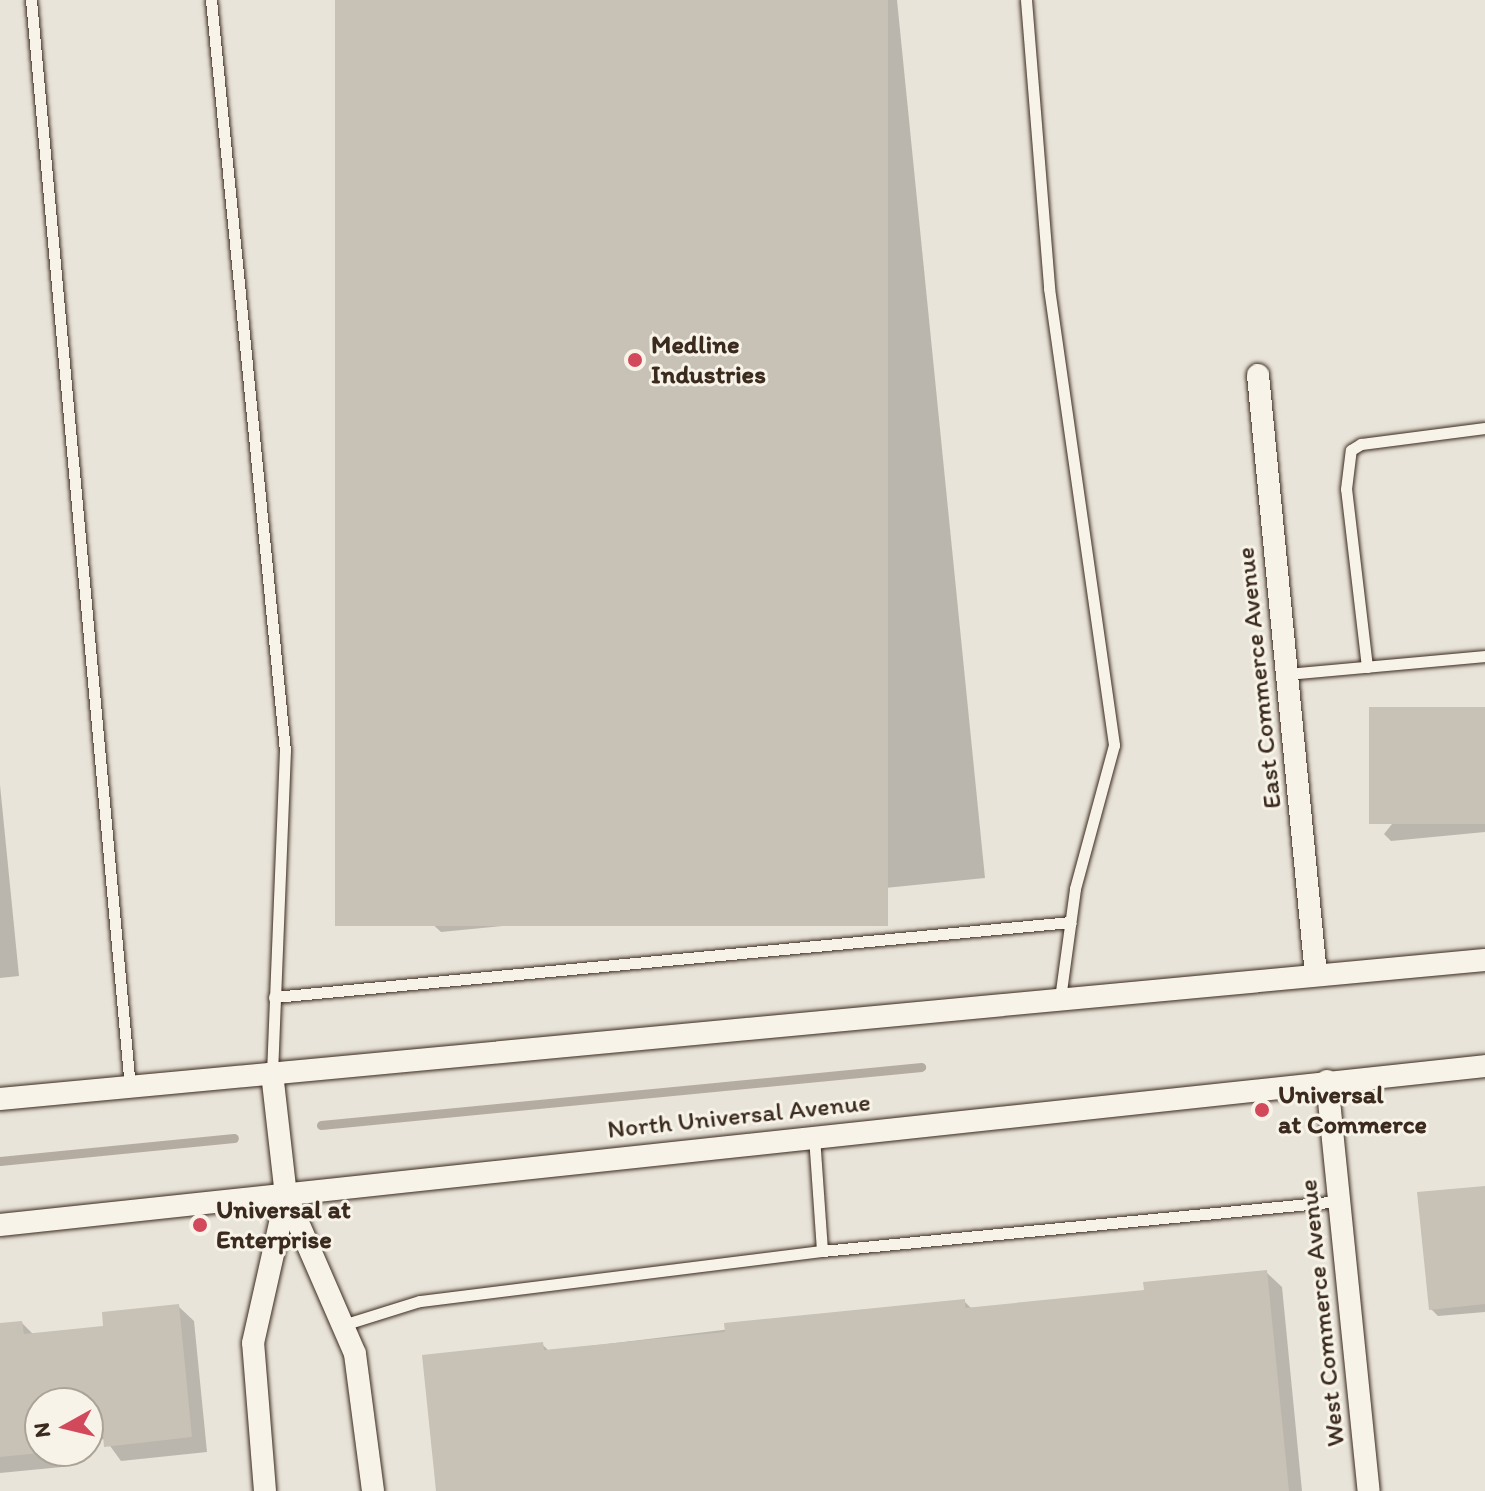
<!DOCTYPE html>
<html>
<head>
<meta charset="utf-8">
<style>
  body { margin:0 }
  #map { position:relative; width:1485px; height:1491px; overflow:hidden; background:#f7f3e8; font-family:Itim,sans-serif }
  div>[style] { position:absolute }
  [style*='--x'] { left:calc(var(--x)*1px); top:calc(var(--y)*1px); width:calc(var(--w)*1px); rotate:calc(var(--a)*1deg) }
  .built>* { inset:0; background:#e9e4d9 }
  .shadow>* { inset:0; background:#0003 }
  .stream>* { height:9px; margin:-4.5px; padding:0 4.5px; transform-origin:4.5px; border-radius:4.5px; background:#b4aca0 }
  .building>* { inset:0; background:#c8c1b6; transform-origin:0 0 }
  .roads { filter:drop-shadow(0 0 2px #3b2a1e) drop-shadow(0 0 2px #3b2a1e) }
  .service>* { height:11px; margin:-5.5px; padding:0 5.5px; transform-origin:5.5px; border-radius:5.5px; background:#f7f3e8 }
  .minor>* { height:22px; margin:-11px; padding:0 11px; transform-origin:11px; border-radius:11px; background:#f7f3e8 }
  .dots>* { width:22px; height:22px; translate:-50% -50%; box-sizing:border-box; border:4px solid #f7f3e8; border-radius:50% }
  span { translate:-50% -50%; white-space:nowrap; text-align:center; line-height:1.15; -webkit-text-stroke:6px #f7f3e8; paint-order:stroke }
  .poi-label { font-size:26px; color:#3b2a1e; font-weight:700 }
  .left { translate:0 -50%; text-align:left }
  .street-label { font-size:26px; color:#3b2a1e }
  .north { position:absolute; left:24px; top:1387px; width:80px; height:80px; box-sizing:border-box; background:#f7f3e8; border:2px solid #aca397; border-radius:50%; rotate:262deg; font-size:22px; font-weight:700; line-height:32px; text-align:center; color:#3b2a1e }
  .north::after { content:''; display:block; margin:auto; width:28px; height:36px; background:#d1495b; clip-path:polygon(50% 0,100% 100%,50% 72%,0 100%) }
</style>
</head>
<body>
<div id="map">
  <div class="built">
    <i style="clip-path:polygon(evenodd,0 0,1485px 0,1485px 1491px,0 1491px,0 0,40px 1403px,88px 1403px,88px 1451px,40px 1451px,40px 1403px)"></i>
  </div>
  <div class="shadow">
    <i style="clip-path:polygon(337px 0,897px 0,985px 878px,441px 932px,429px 921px)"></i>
    <i style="clip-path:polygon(1485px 709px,1485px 832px,1391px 841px,1384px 834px)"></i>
    <i style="clip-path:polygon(0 785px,19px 976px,0 978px)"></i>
    <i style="clip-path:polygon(1485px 1188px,1485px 1312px,1438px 1316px,1431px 1309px)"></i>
    <i style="clip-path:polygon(1266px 1272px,1282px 1287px,1302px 1491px,438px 1491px,542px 1344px,549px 1351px,964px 1301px,972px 1309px,1146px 1291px)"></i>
    <i style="clip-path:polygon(178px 1306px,194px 1321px,207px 1452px,121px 1461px,105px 1439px,88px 1441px,88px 1403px,40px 1403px,40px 1451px,60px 1451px,62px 1467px,0 1473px,0 1325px,22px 1323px,34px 1335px,106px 1328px)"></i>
  </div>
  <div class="stream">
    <i style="--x:321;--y:1125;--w:603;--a:-5.52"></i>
    <i style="--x:0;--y:1161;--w:235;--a:-5.6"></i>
  </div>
  <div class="building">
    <i style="left:335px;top:0;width:553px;height:926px"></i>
    <i style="left:1485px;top:707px;width:117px;height:116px;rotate:90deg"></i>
    <i style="clip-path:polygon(1485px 1186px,1485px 1304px,1429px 1310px,1417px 1192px)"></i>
    <i style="clip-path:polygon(1267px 1270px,1289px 1491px,436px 1491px,422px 1355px,543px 1342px,544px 1350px,725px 1332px,724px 1323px,965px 1299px,965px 1308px,1144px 1290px,1143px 1282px)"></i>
    <i style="clip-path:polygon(179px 1304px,192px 1437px,104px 1447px,102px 1423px,88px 1424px,88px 1403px,40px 1403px,40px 1453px,0 1457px,0 1323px,22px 1321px,24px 1334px,103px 1326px,102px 1312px)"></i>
  </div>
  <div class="roads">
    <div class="service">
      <i style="--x:31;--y:0;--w:1091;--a:84.8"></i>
      <i style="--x:211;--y:0;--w:754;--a:84.37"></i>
      <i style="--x:285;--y:750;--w:323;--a:92.3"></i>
      <i style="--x:1026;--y:0;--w:289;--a:85.4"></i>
      <i style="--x:1049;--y:288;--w:462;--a:81.9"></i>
      <i style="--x:1114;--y:745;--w:149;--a:105.2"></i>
      <i style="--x:1075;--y:889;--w:111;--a:97.8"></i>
      <i style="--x:1367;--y:667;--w:179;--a:-96.7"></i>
      <i style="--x:1346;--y:489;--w:39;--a:-83"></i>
      <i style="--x:1351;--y:450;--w:12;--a:-31"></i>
      <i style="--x:1361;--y:444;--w:125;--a:-7.4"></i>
      <i style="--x:1287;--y:674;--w:199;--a:-5.2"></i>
      <i style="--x:274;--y:997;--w:800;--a:-5.38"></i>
      <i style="--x:814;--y:1136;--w:115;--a:86"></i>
      <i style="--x:346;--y:1324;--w:77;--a:-17.3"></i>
      <i style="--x:420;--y:1301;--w:405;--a:-7.1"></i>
      <i style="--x:822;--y:1251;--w:519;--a:-5.52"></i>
    </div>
    <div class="minor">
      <i style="--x:1258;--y:375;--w:603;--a:84.48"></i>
      <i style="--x:272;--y:1073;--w:123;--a:83.5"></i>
      <i style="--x:286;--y:1195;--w:173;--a:66.5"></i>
      <i style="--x:355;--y:1354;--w:138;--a:82.5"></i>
      <i style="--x:1327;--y:1081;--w:412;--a:84.2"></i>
      <i style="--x:0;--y:1099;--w:1491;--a:-5.35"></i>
      <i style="--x:0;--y:1225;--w:1493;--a:-6.11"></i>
      <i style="--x:265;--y:1491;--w:148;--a:-94.6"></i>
      <i style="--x:253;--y:1343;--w:151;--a:-77.3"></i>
    </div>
  </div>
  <div class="dots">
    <i style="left:635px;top:360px;background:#d1495b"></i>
    <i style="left:1262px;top:1110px;background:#d1495b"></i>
    <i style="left:200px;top:1225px;background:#d1495b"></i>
  </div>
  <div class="poi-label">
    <span class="left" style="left:651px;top:360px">Medline<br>Industries</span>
    <span class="left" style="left:1278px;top:1110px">Universal<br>at Commerce</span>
    <span class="left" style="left:216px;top:1225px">Universal at<br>Enterprise</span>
  </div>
  <div class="street-label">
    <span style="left:1259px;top:678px;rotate:-96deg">East Commerce Avenue</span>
    <span style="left:739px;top:1116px;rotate:-6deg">North Universal Avenue</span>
    <span style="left:1322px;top:1313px;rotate:-96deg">West Commerce Avenue</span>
  </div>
  <div class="north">N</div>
</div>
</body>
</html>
